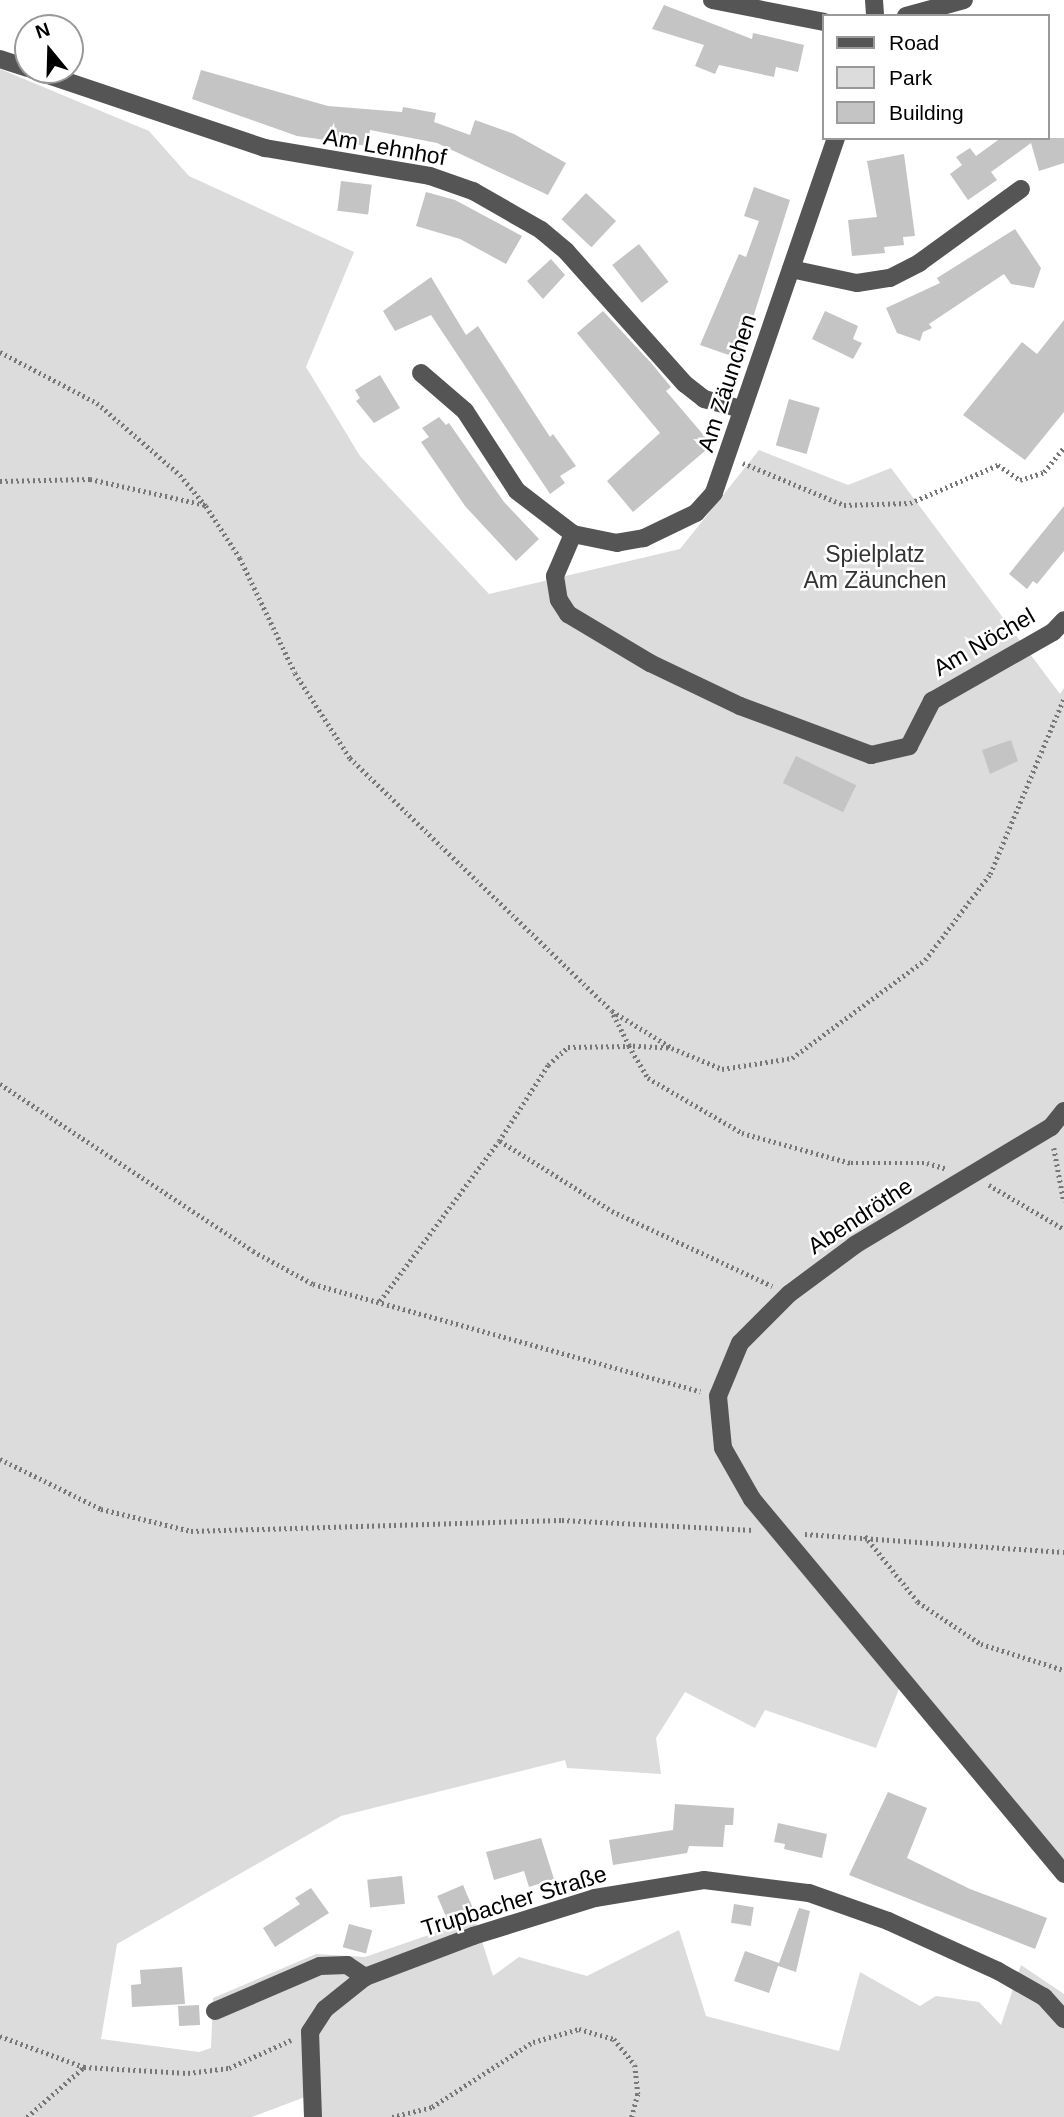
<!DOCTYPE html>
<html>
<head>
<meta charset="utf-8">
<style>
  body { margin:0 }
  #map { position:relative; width:1064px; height:2117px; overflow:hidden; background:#fff; font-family:Helvetica,sans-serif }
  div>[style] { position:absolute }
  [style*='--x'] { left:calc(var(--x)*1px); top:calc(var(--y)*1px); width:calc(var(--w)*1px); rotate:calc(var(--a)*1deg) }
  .green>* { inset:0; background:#dcdcdc }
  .building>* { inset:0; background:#c4c4c4; transform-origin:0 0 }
  .path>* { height:4.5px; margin-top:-2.25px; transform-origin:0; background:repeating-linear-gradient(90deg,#777 0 2px,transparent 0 5.5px) }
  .minor>* { height:18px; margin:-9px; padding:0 9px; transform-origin:9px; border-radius:9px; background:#555 }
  span { translate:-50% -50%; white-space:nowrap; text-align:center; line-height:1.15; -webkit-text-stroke:5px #fff; paint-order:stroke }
  .street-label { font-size:23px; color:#000 }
  .park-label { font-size:23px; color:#333 }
  .legend { position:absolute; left:822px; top:14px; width:228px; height:126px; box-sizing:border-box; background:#fff; border:2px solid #999; margin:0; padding:9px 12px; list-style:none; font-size:21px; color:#000 }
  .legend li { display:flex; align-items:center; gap:14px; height:35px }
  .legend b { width:35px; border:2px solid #999 }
  .north { position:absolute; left:14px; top:14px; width:70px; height:70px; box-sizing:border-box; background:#fff; border:2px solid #999; border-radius:50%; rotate:341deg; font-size:19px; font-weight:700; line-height:28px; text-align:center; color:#000 }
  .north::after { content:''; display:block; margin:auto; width:24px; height:32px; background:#000; clip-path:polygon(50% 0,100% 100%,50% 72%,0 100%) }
</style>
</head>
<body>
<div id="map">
  <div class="green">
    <i style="clip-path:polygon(0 69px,149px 131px,189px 176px,354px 252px,306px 367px,360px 456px,489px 594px,680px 549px,759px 450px,848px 485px,891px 468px,1060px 694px,1064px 688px,1064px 1870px,899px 1689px,876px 1748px,765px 1710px,755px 1728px,685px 1692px,656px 1738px,661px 1774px,567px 1768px,565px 1760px,341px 1816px,117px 1944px,101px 2039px,199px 2052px,211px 2048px,213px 1998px,316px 1954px,365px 1957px,475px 1919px,493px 1976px,519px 1957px,587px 1976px,679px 1930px,706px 2016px,839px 2051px,860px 1972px,920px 2006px,936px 1996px,979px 2002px,1001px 2025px,1021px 1965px,1064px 1994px,1064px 2117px,311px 2117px,305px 2097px,252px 2117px,0 2117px)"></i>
  </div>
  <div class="building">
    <i style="clip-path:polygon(664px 5px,752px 39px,753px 33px,804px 45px,798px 72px,776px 67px,774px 77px,719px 65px,715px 74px,695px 66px,704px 45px,652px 29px)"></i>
    <i style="clip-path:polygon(201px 70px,328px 106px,402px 112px,403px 107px,436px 113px,434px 122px,470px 135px,475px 120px,514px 134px,566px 163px,548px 195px,437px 143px,370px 130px,368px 146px,297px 136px,192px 99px)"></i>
    <i style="clip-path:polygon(1001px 138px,1064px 138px,1064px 163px,1039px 171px,1031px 143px,991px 172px,997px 180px,968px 200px,950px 174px,962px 165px,956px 157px,970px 148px,976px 156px)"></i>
    <i style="clip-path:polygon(904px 154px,915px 236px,903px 237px,904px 245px,884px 247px,885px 253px,852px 256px,848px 220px,877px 217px,867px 161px)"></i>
    <i style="left:341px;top:181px;width:31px;height:30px;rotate:7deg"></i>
    <i style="clip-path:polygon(754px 187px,790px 200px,740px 359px,700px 345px,739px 254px,746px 257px,759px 221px,744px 216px)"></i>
    <i style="clip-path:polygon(426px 192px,455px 200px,522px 236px,506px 264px,460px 239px,416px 226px)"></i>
    <i style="left:586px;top:193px;width:41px;height:36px;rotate:43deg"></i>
    <i style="clip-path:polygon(1015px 229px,1041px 268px,1034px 288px,1011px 284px,1004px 274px,929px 324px,932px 328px,923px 332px,920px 341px,897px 333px,886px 308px,940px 283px,937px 278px)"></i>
    <i style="left:639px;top:244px;width:48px;height:34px;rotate:52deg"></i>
    <i style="clip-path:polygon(551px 259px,565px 275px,543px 299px,527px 281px)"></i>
    <i style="clip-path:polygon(431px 277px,466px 335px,478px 326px,550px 437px,553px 434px,576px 466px,560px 476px,565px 483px,550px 494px,431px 315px,395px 331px,383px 311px)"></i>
    <i style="clip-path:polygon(603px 311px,652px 364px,671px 387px,666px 391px,712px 445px,633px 512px,607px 481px,660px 433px,577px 333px)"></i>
    <i style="clip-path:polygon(825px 311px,858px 326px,853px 339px,862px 343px,853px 359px,812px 339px)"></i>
    <i style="clip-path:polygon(1064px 320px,1064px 412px,1025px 460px,963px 415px,1022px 342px,1037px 354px)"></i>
    <i style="clip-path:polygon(380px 375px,400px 408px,374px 423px,356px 401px,360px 398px,355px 390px)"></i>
    <i style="left:789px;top:399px;width:32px;height:48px;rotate:16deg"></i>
    <i style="clip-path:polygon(439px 417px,446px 425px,449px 423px,504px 502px,539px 539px,516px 561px,465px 506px,421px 442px,429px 437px,422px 428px)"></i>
    <i style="clip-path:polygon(1064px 506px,1064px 551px,1037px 584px,1033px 581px,1027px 589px,1009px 574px)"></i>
    <i style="clip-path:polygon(1011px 740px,1018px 761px,990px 774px,982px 750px)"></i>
    <i style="left:796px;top:756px;width:67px;height:30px;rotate:26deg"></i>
    <i style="clip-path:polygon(888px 1792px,927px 1808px,907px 1858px,970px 1889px,1047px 1918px,1035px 1949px,849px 1875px)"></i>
    <i style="clip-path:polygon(675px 1804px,734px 1808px,733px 1825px,725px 1825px,723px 1847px,689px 1846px,687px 1853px,613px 1865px,609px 1840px,673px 1830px)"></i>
    <i style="clip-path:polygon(778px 1823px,827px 1834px,822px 1858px,784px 1849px,785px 1844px,774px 1842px)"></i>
    <i style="clip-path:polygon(541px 1838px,554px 1879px,529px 1887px,524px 1871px,494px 1880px,486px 1852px)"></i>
    <i style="left:402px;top:1876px;width:28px;height:35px;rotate:84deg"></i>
    <i style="left:463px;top:1885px;width:25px;height:28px;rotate:67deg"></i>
    <i style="clip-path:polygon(311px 1888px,329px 1913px,275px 1947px,263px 1928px,300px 1904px,295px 1898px)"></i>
    <i style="left:734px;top:1904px;width:20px;height:19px;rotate:9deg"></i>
    <i style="clip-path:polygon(799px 1908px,810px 1911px,796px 1972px,778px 1966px,769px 1993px,734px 1981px,745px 1951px,779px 1963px)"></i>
    <i style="left:349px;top:1924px;width:24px;height:24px;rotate:15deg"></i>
    <i style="clip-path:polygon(182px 1967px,185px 2004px,132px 2007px,131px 1985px,141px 1984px,140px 1970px)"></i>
    <i style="left:199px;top:2005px;width:20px;height:21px;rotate:87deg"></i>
  </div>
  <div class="path">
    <i style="--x:0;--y:352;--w:110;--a:27.7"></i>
    <i style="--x:97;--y:403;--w:110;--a:40.9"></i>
    <i style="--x:180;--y:475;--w:40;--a:50"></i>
    <i style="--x:206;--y:506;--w:62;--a:56.8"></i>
    <i style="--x:240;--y:558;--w:127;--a:64.4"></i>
    <i style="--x:295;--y:673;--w:101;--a:57.1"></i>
    <i style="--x:350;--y:758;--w:364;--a:44"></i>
    <i style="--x:612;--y:1011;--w:70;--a:31.7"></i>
    <i style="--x:672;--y:1048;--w:54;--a:22.8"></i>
    <i style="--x:722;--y:1069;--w:71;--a:-8.9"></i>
    <i style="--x:792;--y:1058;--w:165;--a:-36.4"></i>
    <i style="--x:925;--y:960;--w:108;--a:-52.9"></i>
    <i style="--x:990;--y:874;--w:191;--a:-67.2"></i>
    <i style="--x:743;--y:463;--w:109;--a:22.6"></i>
    <i style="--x:844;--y:505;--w:66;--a:-1.7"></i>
    <i style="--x:910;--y:503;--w:96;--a:-23.4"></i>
    <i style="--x:998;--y:465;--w:27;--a:34"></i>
    <i style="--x:1020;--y:480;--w:25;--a:-18"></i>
    <i style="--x:1044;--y:472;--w:32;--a:-51"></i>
    <i style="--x:0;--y:481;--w:90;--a:-1.3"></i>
    <i style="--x:90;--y:479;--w:118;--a:12.7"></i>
    <i style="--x:668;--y:1048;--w:39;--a:-177"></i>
    <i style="--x:629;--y:1046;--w:37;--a:59"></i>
    <i style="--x:648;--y:1078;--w:109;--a:30.3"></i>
    <i style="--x:742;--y:1133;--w:113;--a:15.4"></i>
    <i style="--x:851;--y:1163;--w:76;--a:0"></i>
    <i style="--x:927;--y:1163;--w:19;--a:16"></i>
    <i style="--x:0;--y:1084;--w:303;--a:33.4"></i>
    <i style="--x:253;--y:1251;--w:68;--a:28.8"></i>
    <i style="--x:313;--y:1284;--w:402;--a:15.5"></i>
    <i style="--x:500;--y:1141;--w:132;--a:32"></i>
    <i style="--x:612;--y:1211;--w:177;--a:25.1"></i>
    <i style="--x:1054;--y:1148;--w:55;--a:79.5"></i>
    <i style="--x:989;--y:1185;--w:87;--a:30.4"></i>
    <i style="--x:380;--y:1301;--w:199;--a:-53.4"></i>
    <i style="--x:499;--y:1141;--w:90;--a:-57.2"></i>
    <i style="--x:548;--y:1065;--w:27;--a:-42"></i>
    <i style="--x:568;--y:1047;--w:61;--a:-0.9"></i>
    <i style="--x:629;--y:1046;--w:38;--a:-117"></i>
    <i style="--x:0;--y:1459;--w:113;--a:26.3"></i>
    <i style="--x:101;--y:1509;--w:93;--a:13.7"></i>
    <i style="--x:191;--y:1531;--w:371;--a:-1.7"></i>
    <i style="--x:562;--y:1520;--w:192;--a:3"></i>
    <i style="--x:805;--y:1534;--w:260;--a:4"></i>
    <i style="--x:865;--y:1536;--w:85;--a:51.2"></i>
    <i style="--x:918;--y:1602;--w:76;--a:33.7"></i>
    <i style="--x:981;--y:1644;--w:87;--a:17.4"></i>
    <i style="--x:0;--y:2036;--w:90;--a:20.3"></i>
    <i style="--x:27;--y:2117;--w:76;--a:-41.3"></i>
    <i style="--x:84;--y:2067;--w:104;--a:3.3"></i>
    <i style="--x:188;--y:2073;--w:41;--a:-7"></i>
    <i style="--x:229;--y:2068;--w:68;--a:-24.3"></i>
    <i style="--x:392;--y:2117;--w:41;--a:-14"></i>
    <i style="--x:432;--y:2107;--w:120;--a:-32.8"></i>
    <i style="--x:533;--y:2042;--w:48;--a:-15.8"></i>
    <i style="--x:579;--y:2029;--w:36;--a:16"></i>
    <i style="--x:614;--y:2039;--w:33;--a:51"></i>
    <i style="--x:635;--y:2065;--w:29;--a:84"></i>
    <i style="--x:638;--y:2094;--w:24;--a:105"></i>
  </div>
  <div class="minor">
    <i style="--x:712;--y:0;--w:114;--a:11.1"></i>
    <i style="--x:874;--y:0;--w:16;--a:86"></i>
    <i style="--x:906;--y:16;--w:60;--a:-15.4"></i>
    <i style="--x:0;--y:59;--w:29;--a:18"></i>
    <i style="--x:33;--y:70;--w:245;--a:18.6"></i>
    <i style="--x:265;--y:148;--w:167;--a:9.6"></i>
    <i style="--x:430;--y:176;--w:46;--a:19.2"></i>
    <i style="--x:473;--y:191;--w:78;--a:29.8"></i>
    <i style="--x:541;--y:230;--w:33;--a:40"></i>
    <i style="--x:566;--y:251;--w:178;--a:48.2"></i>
    <i style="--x:685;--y:384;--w:24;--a:38"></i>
    <i style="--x:704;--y:399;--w:39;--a:15"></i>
    <i style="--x:836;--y:138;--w:375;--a:109"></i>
    <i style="--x:714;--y:493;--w:27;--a:132"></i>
    <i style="--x:696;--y:513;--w:58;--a:154.3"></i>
    <i style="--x:644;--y:538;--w:27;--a:170"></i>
    <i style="--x:617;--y:543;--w:45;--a:-168.4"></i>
    <i style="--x:573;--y:534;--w:46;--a:113.2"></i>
    <i style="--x:555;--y:576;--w:24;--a:81"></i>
    <i style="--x:559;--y:600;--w:17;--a:57"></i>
    <i style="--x:568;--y:614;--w:96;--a:30.9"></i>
    <i style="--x:650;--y:663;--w:100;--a:25.5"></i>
    <i style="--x:740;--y:706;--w:140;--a:20.5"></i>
    <i style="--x:871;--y:755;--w:39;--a:-13"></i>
    <i style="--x:909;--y:746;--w:51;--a:-62.9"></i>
    <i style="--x:932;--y:701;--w:139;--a:-29.7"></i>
    <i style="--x:1053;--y:632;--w:16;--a:-47"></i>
    <i style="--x:791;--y:269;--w:67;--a:12"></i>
    <i style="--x:857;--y:283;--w:33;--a:-9"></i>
    <i style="--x:890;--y:278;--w:33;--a:-27"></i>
    <i style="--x:919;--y:263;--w:126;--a:-36"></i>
    <i style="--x:421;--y:373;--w:58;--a:40.8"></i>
    <i style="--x:465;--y:411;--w:95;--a:57"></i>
    <i style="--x:517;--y:491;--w:71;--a:37.5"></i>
    <i style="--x:1064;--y:1111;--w:21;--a:129"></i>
    <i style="--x:1051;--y:1127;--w:229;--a:149"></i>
    <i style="--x:855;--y:1245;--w:82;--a:143.4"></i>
    <i style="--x:789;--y:1294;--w:69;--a:135"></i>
    <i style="--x:740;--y:1343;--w:57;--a:112.5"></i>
    <i style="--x:718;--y:1396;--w:52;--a:84.5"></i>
    <i style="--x:723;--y:1448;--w:59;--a:60.4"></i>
    <i style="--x:752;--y:1499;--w:488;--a:50.2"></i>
    <i style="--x:215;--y:2011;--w:114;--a:-23.2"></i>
    <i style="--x:320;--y:1966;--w:27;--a:-2"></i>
    <i style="--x:347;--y:1965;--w:22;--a:34"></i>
    <i style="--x:313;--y:2117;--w:85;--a:-92"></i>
    <i style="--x:310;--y:2032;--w:27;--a:-57"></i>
    <i style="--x:325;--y:2009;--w:51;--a:-38.7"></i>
    <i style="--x:365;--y:1977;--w:116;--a:-20.8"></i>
    <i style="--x:473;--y:1936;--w:128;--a:-17.3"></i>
    <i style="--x:595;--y:1898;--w:110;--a:-9.4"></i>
    <i style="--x:704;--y:1880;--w:106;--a:7.1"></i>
    <i style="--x:809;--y:1893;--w:84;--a:19.5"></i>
    <i style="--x:888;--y:1921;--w:121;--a:24.4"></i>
    <i style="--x:998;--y:1971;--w:53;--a:29.5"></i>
    <i style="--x:1044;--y:1997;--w:30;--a:48"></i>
  </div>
  <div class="street-label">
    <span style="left:385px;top:147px;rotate:10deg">Am Lehnhof</span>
    <span style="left:727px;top:383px;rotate:-72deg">Am Zäunchen</span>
    <span style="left:984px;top:642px;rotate:-30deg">Am Nöchel</span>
    <span style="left:860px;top:1216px;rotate:-33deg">Abendröthe</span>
    <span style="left:514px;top:1901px;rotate:-17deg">Trupbacher Straße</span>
  </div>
  <div class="park-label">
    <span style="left:875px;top:567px">Spielplatz<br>Am Zäunchen</span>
  </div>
  <ul class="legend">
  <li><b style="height:9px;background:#555"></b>Road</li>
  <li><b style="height:19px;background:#dcdcdc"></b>Park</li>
  <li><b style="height:19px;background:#c4c4c4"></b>Building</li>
  </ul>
  <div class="north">N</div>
</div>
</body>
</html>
